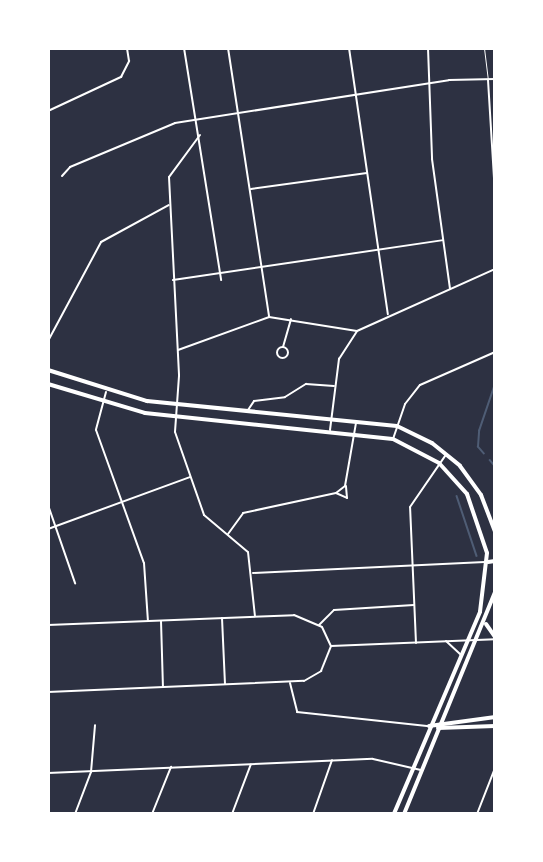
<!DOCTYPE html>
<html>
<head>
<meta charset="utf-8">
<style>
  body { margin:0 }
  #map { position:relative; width:543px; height:862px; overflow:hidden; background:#2d3142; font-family:Helvetica,sans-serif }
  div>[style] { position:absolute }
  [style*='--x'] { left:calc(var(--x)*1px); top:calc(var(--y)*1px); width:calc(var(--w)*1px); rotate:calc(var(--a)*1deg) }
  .stream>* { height:1.5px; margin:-0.75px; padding:0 0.75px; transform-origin:0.75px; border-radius:0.75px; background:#4f5d75 }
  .service>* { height:1px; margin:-0.5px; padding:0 0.5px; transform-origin:0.5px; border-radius:0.5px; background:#fff }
  .minor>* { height:2px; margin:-1px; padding:0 1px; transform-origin:1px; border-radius:1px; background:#fff }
  .minor>.ring { margin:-1px; padding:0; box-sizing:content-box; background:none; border:2px solid #fff; border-radius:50% }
  .primary>* { height:4px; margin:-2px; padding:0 2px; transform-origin:2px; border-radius:2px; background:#fff }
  span { translate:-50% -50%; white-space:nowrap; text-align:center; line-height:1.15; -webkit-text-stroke:5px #fff; paint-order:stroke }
  .frame { position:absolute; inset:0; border:50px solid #fff; pointer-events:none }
</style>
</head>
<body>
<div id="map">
  <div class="stream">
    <i style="--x:484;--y:454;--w:9;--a:-131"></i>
    <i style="--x:478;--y:447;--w:16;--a:-86"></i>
    <i style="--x:479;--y:431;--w:50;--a:-71.2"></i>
    <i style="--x:490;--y:460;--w:8;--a:50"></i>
    <i style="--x:457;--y:496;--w:63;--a:71.6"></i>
  </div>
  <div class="service">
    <i style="--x:484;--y:48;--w:31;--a:83"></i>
  </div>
  <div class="minor">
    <i style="--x:184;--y:48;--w:235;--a:80.9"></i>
    <i style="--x:228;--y:48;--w:272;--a:81.3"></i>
    <i style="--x:349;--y:48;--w:269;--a:81.7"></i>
    <i style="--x:428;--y:48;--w:111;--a:87.9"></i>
    <i style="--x:432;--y:159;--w:131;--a:82.1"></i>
    <i style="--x:488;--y:80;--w:114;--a:86.5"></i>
    <i style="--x:48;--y:111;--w:81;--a:-25"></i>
    <i style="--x:121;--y:77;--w:18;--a:-63"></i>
    <i style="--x:129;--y:61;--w:13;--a:-99"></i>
    <i style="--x:200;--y:135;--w:52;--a:126.4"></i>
    <i style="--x:169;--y:177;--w:199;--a:87.1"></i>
    <i style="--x:179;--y:376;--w:56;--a:94.1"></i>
    <i style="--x:175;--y:432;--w:88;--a:70.7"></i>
    <i style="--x:204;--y:515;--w:57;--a:40.1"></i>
    <i style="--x:248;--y:552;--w:64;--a:83.8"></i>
    <i style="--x:62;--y:176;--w:12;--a:-48"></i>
    <i style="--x:70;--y:167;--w:114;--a:-22.7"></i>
    <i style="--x:175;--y:123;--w:277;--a:-8.9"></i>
    <i style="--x:449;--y:80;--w:46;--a:-1.2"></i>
    <i style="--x:251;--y:189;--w:117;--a:-7.9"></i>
    <i style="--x:173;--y:280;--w:273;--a:-8.4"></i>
    <i style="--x:48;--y:341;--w:112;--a:-61.8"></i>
    <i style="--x:101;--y:242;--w:77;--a:-28.6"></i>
    <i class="ring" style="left:276.5px;top:346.5px;width:9px;height:9px"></i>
    <i style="--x:283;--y:347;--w:29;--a:-74"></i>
    <i style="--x:178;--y:350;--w:97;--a:-19.9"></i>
    <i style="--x:269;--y:317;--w:89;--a:9"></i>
    <i style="--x:106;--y:392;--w:39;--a:105"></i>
    <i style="--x:96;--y:430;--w:141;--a:70.2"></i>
    <i style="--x:144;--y:563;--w:58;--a:86.1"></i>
    <i style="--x:248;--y:410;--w:11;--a:-56"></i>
    <i style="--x:254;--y:401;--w:31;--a:-7"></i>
    <i style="--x:285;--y:397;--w:25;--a:-32"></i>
    <i style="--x:306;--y:384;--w:28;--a:4"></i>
    <i style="--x:330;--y:430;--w:72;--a:-82.8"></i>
    <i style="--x:339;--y:359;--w:33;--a:-57"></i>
    <i style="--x:357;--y:331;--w:151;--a:-24.2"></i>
    <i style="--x:393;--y:439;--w:37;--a:-71"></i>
    <i style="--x:405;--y:404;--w:24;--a:-52"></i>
    <i style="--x:420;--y:385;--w:82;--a:-23.7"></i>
    <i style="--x:336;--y:493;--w:12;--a:24"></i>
    <i style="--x:347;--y:498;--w:12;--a:-95"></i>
    <i style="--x:48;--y:505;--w:83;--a:70.9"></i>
    <i style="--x:48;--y:529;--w:151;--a:-20.1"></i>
    <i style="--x:228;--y:534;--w:26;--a:-54"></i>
    <i style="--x:243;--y:513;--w:95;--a:-12.1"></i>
    <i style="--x:336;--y:493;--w:11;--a:-38"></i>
    <i style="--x:345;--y:486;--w:64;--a:-80.1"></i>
    <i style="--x:253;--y:573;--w:232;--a:-2.7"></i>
    <i style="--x:222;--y:618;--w:66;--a:87.4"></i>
    <i style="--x:161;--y:621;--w:66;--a:88.3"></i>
    <i style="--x:48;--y:625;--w:246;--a:-2.3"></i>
    <i style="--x:294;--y:615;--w:30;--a:23"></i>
    <i style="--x:322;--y:627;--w:21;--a:65"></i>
    <i style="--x:319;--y:625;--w:21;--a:-45"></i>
    <i style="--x:334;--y:610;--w:80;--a:-3.6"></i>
    <i style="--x:446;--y:641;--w:21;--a:43"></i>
    <i style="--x:416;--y:643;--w:136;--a:-92.5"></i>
    <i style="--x:410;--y:507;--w:62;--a:-55.5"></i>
    <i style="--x:331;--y:646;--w:164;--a:-2.4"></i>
    <i style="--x:290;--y:683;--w:30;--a:76"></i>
    <i style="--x:297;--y:712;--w:133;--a:6.1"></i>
    <i style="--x:48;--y:692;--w:256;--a:-2.5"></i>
    <i style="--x:304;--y:681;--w:20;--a:-30"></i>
    <i style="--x:321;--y:671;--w:27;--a:-68"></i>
    <i style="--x:48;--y:773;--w:325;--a:-2.5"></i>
    <i style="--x:373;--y:759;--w:49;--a:12.9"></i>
    <i style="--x:75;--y:814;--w:45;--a:-69.1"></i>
    <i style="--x:91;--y:772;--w:47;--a:-85.1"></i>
    <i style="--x:152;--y:814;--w:51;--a:-68"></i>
    <i style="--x:232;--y:814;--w:53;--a:-69.2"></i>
    <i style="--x:313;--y:814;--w:57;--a:-70.6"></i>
    <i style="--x:477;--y:814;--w:49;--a:-68.6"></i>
  </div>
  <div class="primary">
    <i style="--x:48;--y:370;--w:104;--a:17.4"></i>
    <i style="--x:147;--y:401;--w:251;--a:5.7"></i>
    <i style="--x:397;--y:426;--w:39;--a:26"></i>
    <i style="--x:432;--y:443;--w:36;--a:39"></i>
    <i style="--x:460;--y:466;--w:36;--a:54"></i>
    <i style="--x:481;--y:495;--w:39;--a:69"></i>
    <i style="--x:48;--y:384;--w:101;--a:16.6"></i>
    <i style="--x:145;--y:413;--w:249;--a:6"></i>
    <i style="--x:393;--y:439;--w:52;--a:27.6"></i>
    <i style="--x:439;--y:463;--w:42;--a:47.9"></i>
    <i style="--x:467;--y:494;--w:62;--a:71.3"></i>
    <i style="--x:487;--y:553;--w:59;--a:96.8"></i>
    <i style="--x:480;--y:612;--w:220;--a:113.1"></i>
    <i style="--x:488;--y:562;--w:7;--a:-8"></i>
    <i style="--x:486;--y:624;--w:16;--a:55"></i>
    <i style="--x:429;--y:726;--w:67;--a:-7.8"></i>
    <i style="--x:438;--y:728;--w:57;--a:-2"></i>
    <i style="--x:404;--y:814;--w:240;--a:-67.7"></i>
  </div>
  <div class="frame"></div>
</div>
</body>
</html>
